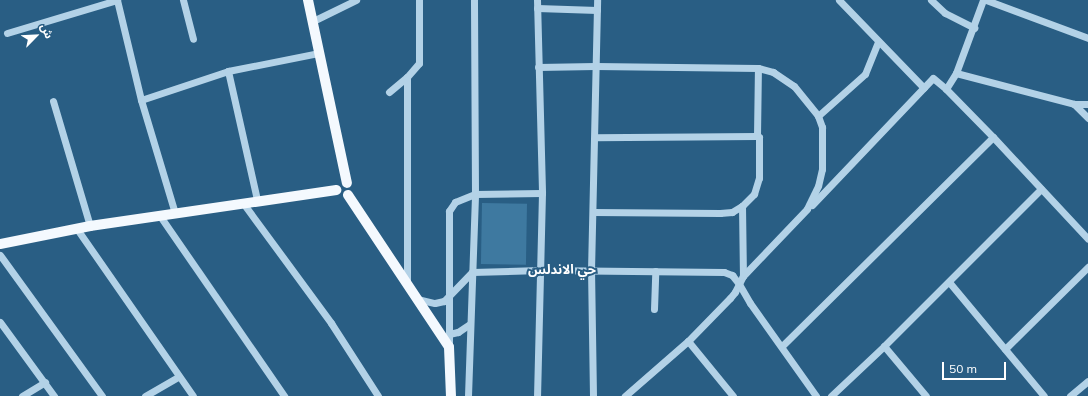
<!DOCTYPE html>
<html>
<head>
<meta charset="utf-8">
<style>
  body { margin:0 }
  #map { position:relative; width:1088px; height:396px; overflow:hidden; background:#295e84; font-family:Mulish,"Noto Sans Arabic",sans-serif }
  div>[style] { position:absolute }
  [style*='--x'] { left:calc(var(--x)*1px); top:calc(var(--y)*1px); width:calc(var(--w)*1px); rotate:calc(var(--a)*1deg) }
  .green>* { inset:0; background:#3e79a0; transform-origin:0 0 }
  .minor>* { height:7px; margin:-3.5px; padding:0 3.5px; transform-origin:3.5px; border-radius:3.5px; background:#b3d2e7 }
  .major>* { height:10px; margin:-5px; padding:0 5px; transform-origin:5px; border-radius:5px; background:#f4f9fe }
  span { translate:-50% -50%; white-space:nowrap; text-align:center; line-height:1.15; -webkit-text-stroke:4px #295e84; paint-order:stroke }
  .neighbourhood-label { font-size:13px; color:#fff; font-weight:700 }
  .north { position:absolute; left:16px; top:16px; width:40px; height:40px; -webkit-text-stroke:3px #295e84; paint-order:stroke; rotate:66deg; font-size:11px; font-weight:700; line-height:16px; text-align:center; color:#fff }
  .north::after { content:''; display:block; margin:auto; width:14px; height:18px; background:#fff; clip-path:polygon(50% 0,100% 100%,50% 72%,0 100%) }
  .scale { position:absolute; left:942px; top:362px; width:64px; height:18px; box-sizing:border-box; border:2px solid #fff; border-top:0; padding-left:5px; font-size:12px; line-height:14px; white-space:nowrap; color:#fff; -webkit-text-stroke:3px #295e84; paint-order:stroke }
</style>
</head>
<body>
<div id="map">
  <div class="green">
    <i style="left:482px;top:203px;width:45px;height:61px;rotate:1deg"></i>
  </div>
  <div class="minor">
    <i style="--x:117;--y:0;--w:103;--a:76.5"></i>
    <i style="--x:141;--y:100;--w:118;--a:73.3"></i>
    <i style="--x:183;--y:0;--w:40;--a:75.6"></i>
    <i style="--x:537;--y:0;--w:193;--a:88.5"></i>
    <i style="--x:542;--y:193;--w:203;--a:91.4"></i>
    <i style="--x:839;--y:0;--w:122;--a:46"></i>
    <i style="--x:931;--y:0;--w:19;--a:43"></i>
    <i style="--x:945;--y:13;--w:33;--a:27"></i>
    <i style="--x:986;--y:0;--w:109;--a:20.4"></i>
    <i style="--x:537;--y:8;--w:60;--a:1.9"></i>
    <i style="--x:313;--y:21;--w:48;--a:-26"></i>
    <i style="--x:7;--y:33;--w:115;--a:-16.7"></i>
    <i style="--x:538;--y:67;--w:57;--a:-1"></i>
    <i style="--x:595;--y:66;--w:163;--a:0.7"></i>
    <i style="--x:758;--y:68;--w:16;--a:15"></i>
    <i style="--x:773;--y:72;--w:25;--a:34"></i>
    <i style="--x:794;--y:86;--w:38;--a:51"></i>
    <i style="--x:818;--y:116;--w:12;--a:70"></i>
    <i style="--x:822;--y:127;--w:42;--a:90"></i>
    <i style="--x:822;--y:169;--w:17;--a:103"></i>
    <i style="--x:818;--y:186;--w:25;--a:116"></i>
    <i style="--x:807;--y:209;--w:93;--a:133.7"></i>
    <i style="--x:743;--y:276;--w:18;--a:117"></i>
    <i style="--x:735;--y:292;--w:8;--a:130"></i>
    <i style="--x:730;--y:298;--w:60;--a:134.3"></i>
    <i style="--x:688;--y:341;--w:84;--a:138.9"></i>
    <i style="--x:228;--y:71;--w:132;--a:77.3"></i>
    <i style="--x:956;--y:73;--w:122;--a:14.7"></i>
    <i style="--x:1074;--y:104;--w:14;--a:0"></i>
    <i style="--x:946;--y:89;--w:19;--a:-58"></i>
    <i style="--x:956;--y:73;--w:78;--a:-69.7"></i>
    <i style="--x:389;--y:92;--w:23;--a:-40"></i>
    <i style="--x:141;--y:100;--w:92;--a:-18.4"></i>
    <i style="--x:228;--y:71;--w:93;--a:-11.2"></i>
    <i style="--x:53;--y:101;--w:130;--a:73.5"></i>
    <i style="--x:1074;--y:104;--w:20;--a:45"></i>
    <i style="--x:818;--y:116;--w:63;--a:-41.8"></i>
    <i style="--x:865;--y:74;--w:35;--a:-68"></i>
    <i style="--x:757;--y:136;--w:68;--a:-89.2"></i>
    <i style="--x:243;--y:203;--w:149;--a:53.7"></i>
    <i style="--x:331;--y:323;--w:87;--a:57.2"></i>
    <i style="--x:812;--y:205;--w:175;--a:-46.4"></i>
    <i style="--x:933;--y:78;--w:17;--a:40"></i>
    <i style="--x:946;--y:89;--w:67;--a:45.6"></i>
    <i style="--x:993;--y:137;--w:139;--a:47"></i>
    <i style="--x:742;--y:206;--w:70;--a:89.2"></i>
    <i style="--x:593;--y:212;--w:127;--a:0.5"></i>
    <i style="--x:720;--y:213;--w:12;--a:-5"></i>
    <i style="--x:732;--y:212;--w:12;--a:-31"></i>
    <i style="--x:742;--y:206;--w:17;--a:-45"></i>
    <i style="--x:754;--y:194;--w:17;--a:-73"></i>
    <i style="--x:759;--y:178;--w:41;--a:-90"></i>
    <i style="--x:759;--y:137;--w:2;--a:-153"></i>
    <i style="--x:757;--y:136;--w:162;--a:179.6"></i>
    <i style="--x:160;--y:216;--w:219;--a:55.4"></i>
    <i style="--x:77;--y:229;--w:203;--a:55.2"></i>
    <i style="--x:0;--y:255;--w:174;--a:54.1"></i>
    <i style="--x:949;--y:282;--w:148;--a:50.2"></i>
    <i style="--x:407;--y:283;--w:206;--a:-90"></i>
    <i style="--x:407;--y:77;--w:18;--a:-49"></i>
    <i style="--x:419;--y:63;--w:63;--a:-90"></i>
    <i style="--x:417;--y:299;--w:18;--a:13"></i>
    <i style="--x:435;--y:303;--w:9;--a:-13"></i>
    <i style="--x:444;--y:301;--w:40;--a:-46"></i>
    <i style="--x:472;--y:272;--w:68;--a:-1.7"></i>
    <i style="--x:540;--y:270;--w:184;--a:0.6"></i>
    <i style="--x:724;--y:272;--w:9;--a:21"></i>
    <i style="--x:732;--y:275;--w:11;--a:52"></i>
    <i style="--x:739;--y:284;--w:22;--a:60"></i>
    <i style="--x:750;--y:303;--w:114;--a:54.6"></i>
    <i style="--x:654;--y:309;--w:38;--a:-88"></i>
    <i style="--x:0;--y:322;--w:92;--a:53.9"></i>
    <i style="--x:449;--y:334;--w:9;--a:-13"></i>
    <i style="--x:458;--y:332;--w:14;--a:-34"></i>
    <i style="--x:688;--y:341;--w:71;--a:50.7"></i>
    <i style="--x:782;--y:346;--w:297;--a:-44.7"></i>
    <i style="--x:884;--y:346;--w:65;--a:50"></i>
    <i style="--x:449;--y:347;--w:136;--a:-90"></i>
    <i style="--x:449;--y:211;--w:11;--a:-56"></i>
    <i style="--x:455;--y:202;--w:22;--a:-22"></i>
    <i style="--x:475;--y:194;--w:194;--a:-90.3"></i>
    <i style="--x:1005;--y:349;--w:117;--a:-44.7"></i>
    <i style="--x:22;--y:396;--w:27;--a:-31"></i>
    <i style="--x:145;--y:396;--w:39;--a:-30"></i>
    <i style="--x:468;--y:396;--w:202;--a:-88"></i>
    <i style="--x:475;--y:194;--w:67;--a:-0.9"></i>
    <i style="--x:593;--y:396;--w:125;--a:-90.9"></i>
    <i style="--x:591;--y:271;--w:271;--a:-88.7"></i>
    <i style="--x:831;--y:396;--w:73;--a:-43.3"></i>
    <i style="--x:884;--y:346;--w:222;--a:-45"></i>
    <i style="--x:1070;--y:396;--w:23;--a:-40"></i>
  </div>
  <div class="major">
    <i style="--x:308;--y:0;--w:187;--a:78"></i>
    <i style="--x:348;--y:195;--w:182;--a:56.4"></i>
    <i style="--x:449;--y:347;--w:49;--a:87.7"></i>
    <i style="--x:0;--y:244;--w:92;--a:-11.3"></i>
    <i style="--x:90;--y:226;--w:249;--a:-8.3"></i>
  </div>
  <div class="neighbourhood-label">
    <span style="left:562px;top:269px">حي الاندلس</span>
  </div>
  <div class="north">ش</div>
  <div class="scale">50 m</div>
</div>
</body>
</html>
